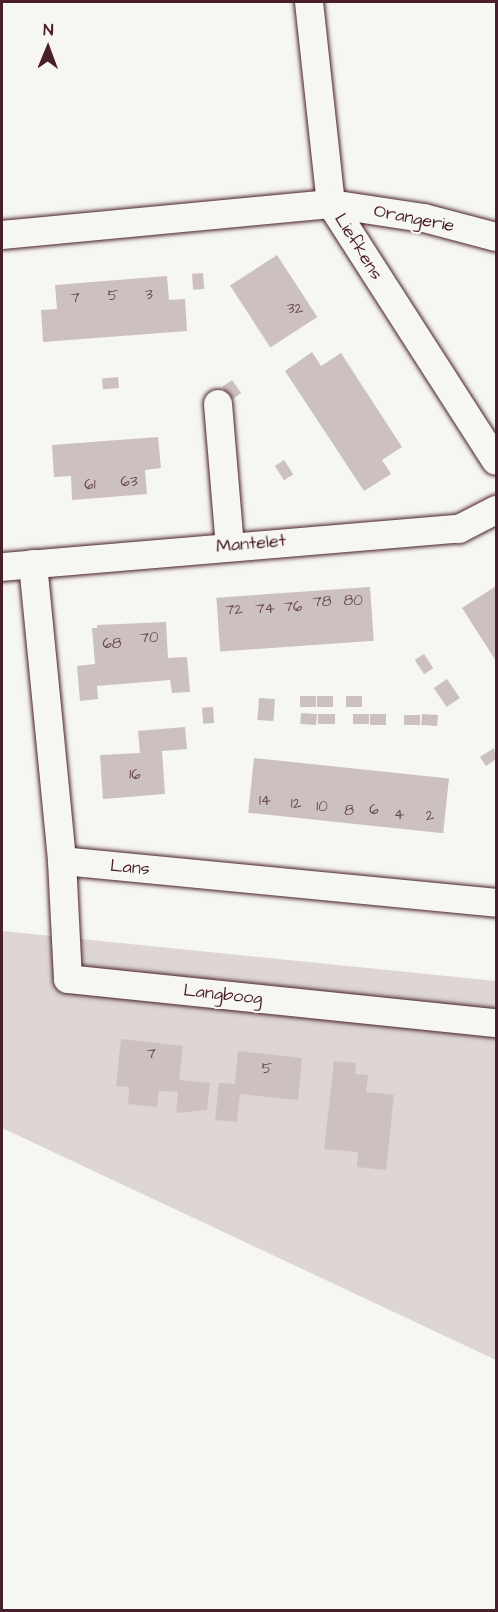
<!DOCTYPE html>
<html>
<head>
<meta charset="utf-8">
<style>
  body { margin:0 }
  #map { position:relative; width:498px; height:1612px; overflow:hidden; background:#f6f6f2; font-family:"Architects Daughter",sans-serif }
  div>[style] { position:absolute }
  [style*='--x'] { left:calc(var(--x)*1px); top:calc(var(--y)*1px); width:calc(var(--w)*1px); rotate:calc(var(--a)*1deg) }
  .green>* { inset:0; background:#ddd6d5 }
  .building>* { inset:0; background:#ccc1c0; transform-origin:0 0 }
  .roads { filter:drop-shadow(0 0 2px #4a1f2b) drop-shadow(0 0 2px #4a1f2b) }
  .street>* { height:28px; margin:-14px; padding:0 14px; transform-origin:14px; border-radius:14px; background:#f6f6f2 }
  span { translate:-50% -50%; white-space:nowrap; text-align:center; line-height:1.15; -webkit-text-stroke:4.5px #f6f6f2; paint-order:stroke }
  .number-label { font-size:15px; color:#6a4850 }
  .number-label span { -webkit-text-stroke-width:0 }
  .street-label { font-size:18px; color:#4a1f2b }
  .frame { position:absolute; inset:0; border:3px solid #4a1f2b; pointer-events:none }
  .north { position:absolute; left:18px; top:18px; width:60px; height:60px; -webkit-text-stroke:4px #f6f6f2; paint-order:stroke; rotate:1deg; font-size:16px; font-weight:700; line-height:24px; text-align:center; color:#4a1f2b }
  .north::after { content:''; display:block; margin:auto; width:21px; height:27px; background:#4a1f2b; clip-path:polygon(50% 0,100% 100%,50% 72%,0 100%) }
</style>
</head>
<body>
<div id="map">
  <div class="green">
    <i style="clip-path:polygon(2px 931px,496px 981px,496px 1360px,2px 1128px)"></i>
  </div>
  <div class="building">
    <i style="left:277px;top:255px;width:74px;height:56px;rotate:57deg"></i>
    <i style="left:203px;top:273px;width:16px;height:11px;rotate:86deg"></i>
    <i style="clip-path:polygon(167px 276px,169px 300px,185px 299px,187px 331px,43px 342px,41px 310px,57px 309px,55px 285px)"></i>
    <i style="clip-path:polygon(312px 352px,321px 366px,341px 353px,402px 447px,382px 460px,391px 474px,364px 491px,285px 371px)"></i>
    <i style="left:118px;top:377px;width:11px;height:16px;rotate:85deg"></i>
    <i style="left:232px;top:380px;width:16px;height:12px;rotate:55deg"></i>
    <i style="clip-path:polygon(158px 437px,161px 468px,145px 470px,147px 494px,72px 500px,71px 476px,54px 477px,52px 445px)"></i>
    <i style="left:284px;top:460px;width:17px;height:11px;rotate:57deg"></i>
    <i style="clip-path:polygon(496px 586px,496px 661px,462px 608px)"></i>
    <i style="left:370px;top:587px;width:54px;height:154px;rotate:86deg"></i>
    <i style="clip-path:polygon(166px 622px,168px 658px,187px 657px,190px 692px,172px 693px,170px 680px,97px 686px,98px 699px,80px 701px,77px 666px,95px 664px,92px 628px,97px 628px,97px 625px)"></i>
    <i style="left:424px;top:654px;width:17px;height:11px;rotate:57deg"></i>
    <i style="left:447px;top:679px;width:23px;height:16px;rotate:56deg"></i>
    <i style="left:300px;top:696px;width:16px;height:11px"></i>
    <i style="left:317px;top:696px;width:16px;height:11px"></i>
    <i style="left:346px;top:696px;width:16px;height:11px"></i>
    <i style="left:259px;top:698px;width:16px;height:22px;rotate:4deg"></i>
    <i style="left:213px;top:707px;width:16px;height:11px;rotate:86deg"></i>
    <i style="left:301px;top:713px;width:16px;height:11px;rotate:4deg"></i>
    <i style="left:318px;top:714px;width:17px;height:10px"></i>
    <i style="left:353px;top:714px;width:16px;height:10px"></i>
    <i style="left:370px;top:714px;width:16px;height:11px"></i>
    <i style="left:422px;top:714px;width:16px;height:11px;rotate:4deg"></i>
    <i style="left:404px;top:715px;width:16px;height:10px"></i>
    <i style="clip-path:polygon(185px 727px,187px 749px,162px 751px,165px 794px,103px 799px,100px 755px,140px 753px,138px 731px)"></i>
    <i style="clip-path:polygon(494px 748px,496px 759px,486px 766px,480px 757px)"></i>
    <i style="left:254px;top:758px;width:196px;height:55px;rotate:6deg"></i>
    <i style="clip-path:polygon(121px 1039px,183px 1046px,179px 1080px,210px 1083px,207px 1110px,176px 1113px,178px 1092px,159px 1091px,157px 1107px,128px 1104px,129px 1087px,116px 1086px)"></i>
    <i style="clip-path:polygon(238px 1051px,302px 1058px,298px 1100px,240px 1094px,237px 1122px,215px 1120px,219px 1083px,235px 1084px)"></i>
    <i style="clip-path:polygon(334px 1061px,356px 1063px,355px 1074px,368px 1075px,366px 1092px,394px 1095px,386px 1170px,357px 1167px,358px 1152px,324px 1149px)"></i>
  </div>
  <div class="roads">
    <div class="street">
      <i style="--x:309;--y:2;--w:203;--a:83.8"></i>
      <i style="--x:331;--y:204;--w:305;--a:57.3"></i>
      <i style="--x:2;--y:235;--w:330;--a:-5.4"></i>
      <i style="--x:331;--y:204;--w:94;--a:8.6"></i>
      <i style="--x:424;--y:218;--w:74;--a:14.8"></i>
      <i style="--x:218;--y:404;--w:143;--a:85.2"></i>
      <i style="--x:33;--y:564;--w:298;--a:84.4"></i>
      <i style="--x:62;--y:861;--w:436;--a:5.5"></i>
      <i style="--x:2;--y:567;--w:459;--a:-4.8"></i>
      <i style="--x:459;--y:529;--w:42;--a:-27.2"></i>
      <i style="--x:62;--y:861;--w:118;--a:87.1"></i>
      <i style="--x:68;--y:979;--w:430;--a:5.9"></i>
    </div>
  </div>
  <div class="number-label">
    <span style="left:149px;top:295px">3</span>
    <span style="left:113px;top:296px">5</span>
    <span style="left:75px;top:298px">7</span>
    <span style="left:295px;top:309px">32</span>
    <span style="left:129px;top:482px">63</span>
    <span style="left:90px;top:485px">61</span>
    <span style="left:353px;top:601px">80</span>
    <span style="left:322px;top:602px">78</span>
    <span style="left:293px;top:607px">76</span>
    <span style="left:265px;top:609px">74</span>
    <span style="left:234px;top:610px">72</span>
    <span style="left:149px;top:638px">70</span>
    <span style="left:112px;top:644px">68</span>
    <span style="left:135px;top:775px">16</span>
    <span style="left:265px;top:801px">14</span>
    <span style="left:296px;top:804px">12</span>
    <span style="left:322px;top:807px">10</span>
    <span style="left:374px;top:810px">6</span>
    <span style="left:349px;top:811px">8</span>
    <span style="left:399px;top:815px">4</span>
    <span style="left:430px;top:816px">2</span>
    <span style="left:151px;top:1054px">7</span>
    <span style="left:267px;top:1069px">5</span>
  </div>
  <div class="street-label">
    <span style="left:414px;top:219px;rotate:11deg">Orangerie</span>
    <span style="left:358px;top:247px;rotate:58deg">Liefkens</span>
    <span style="left:251px;top:544px;rotate:-5deg">Mantelet</span>
    <span style="left:130px;top:868px;rotate:5deg">Lans</span>
    <span style="left:223px;top:995px;rotate:6deg">Langboog</span>
  </div>
  <div class="frame"></div>
  <div class="north">N</div>
</div>
</body>
</html>
